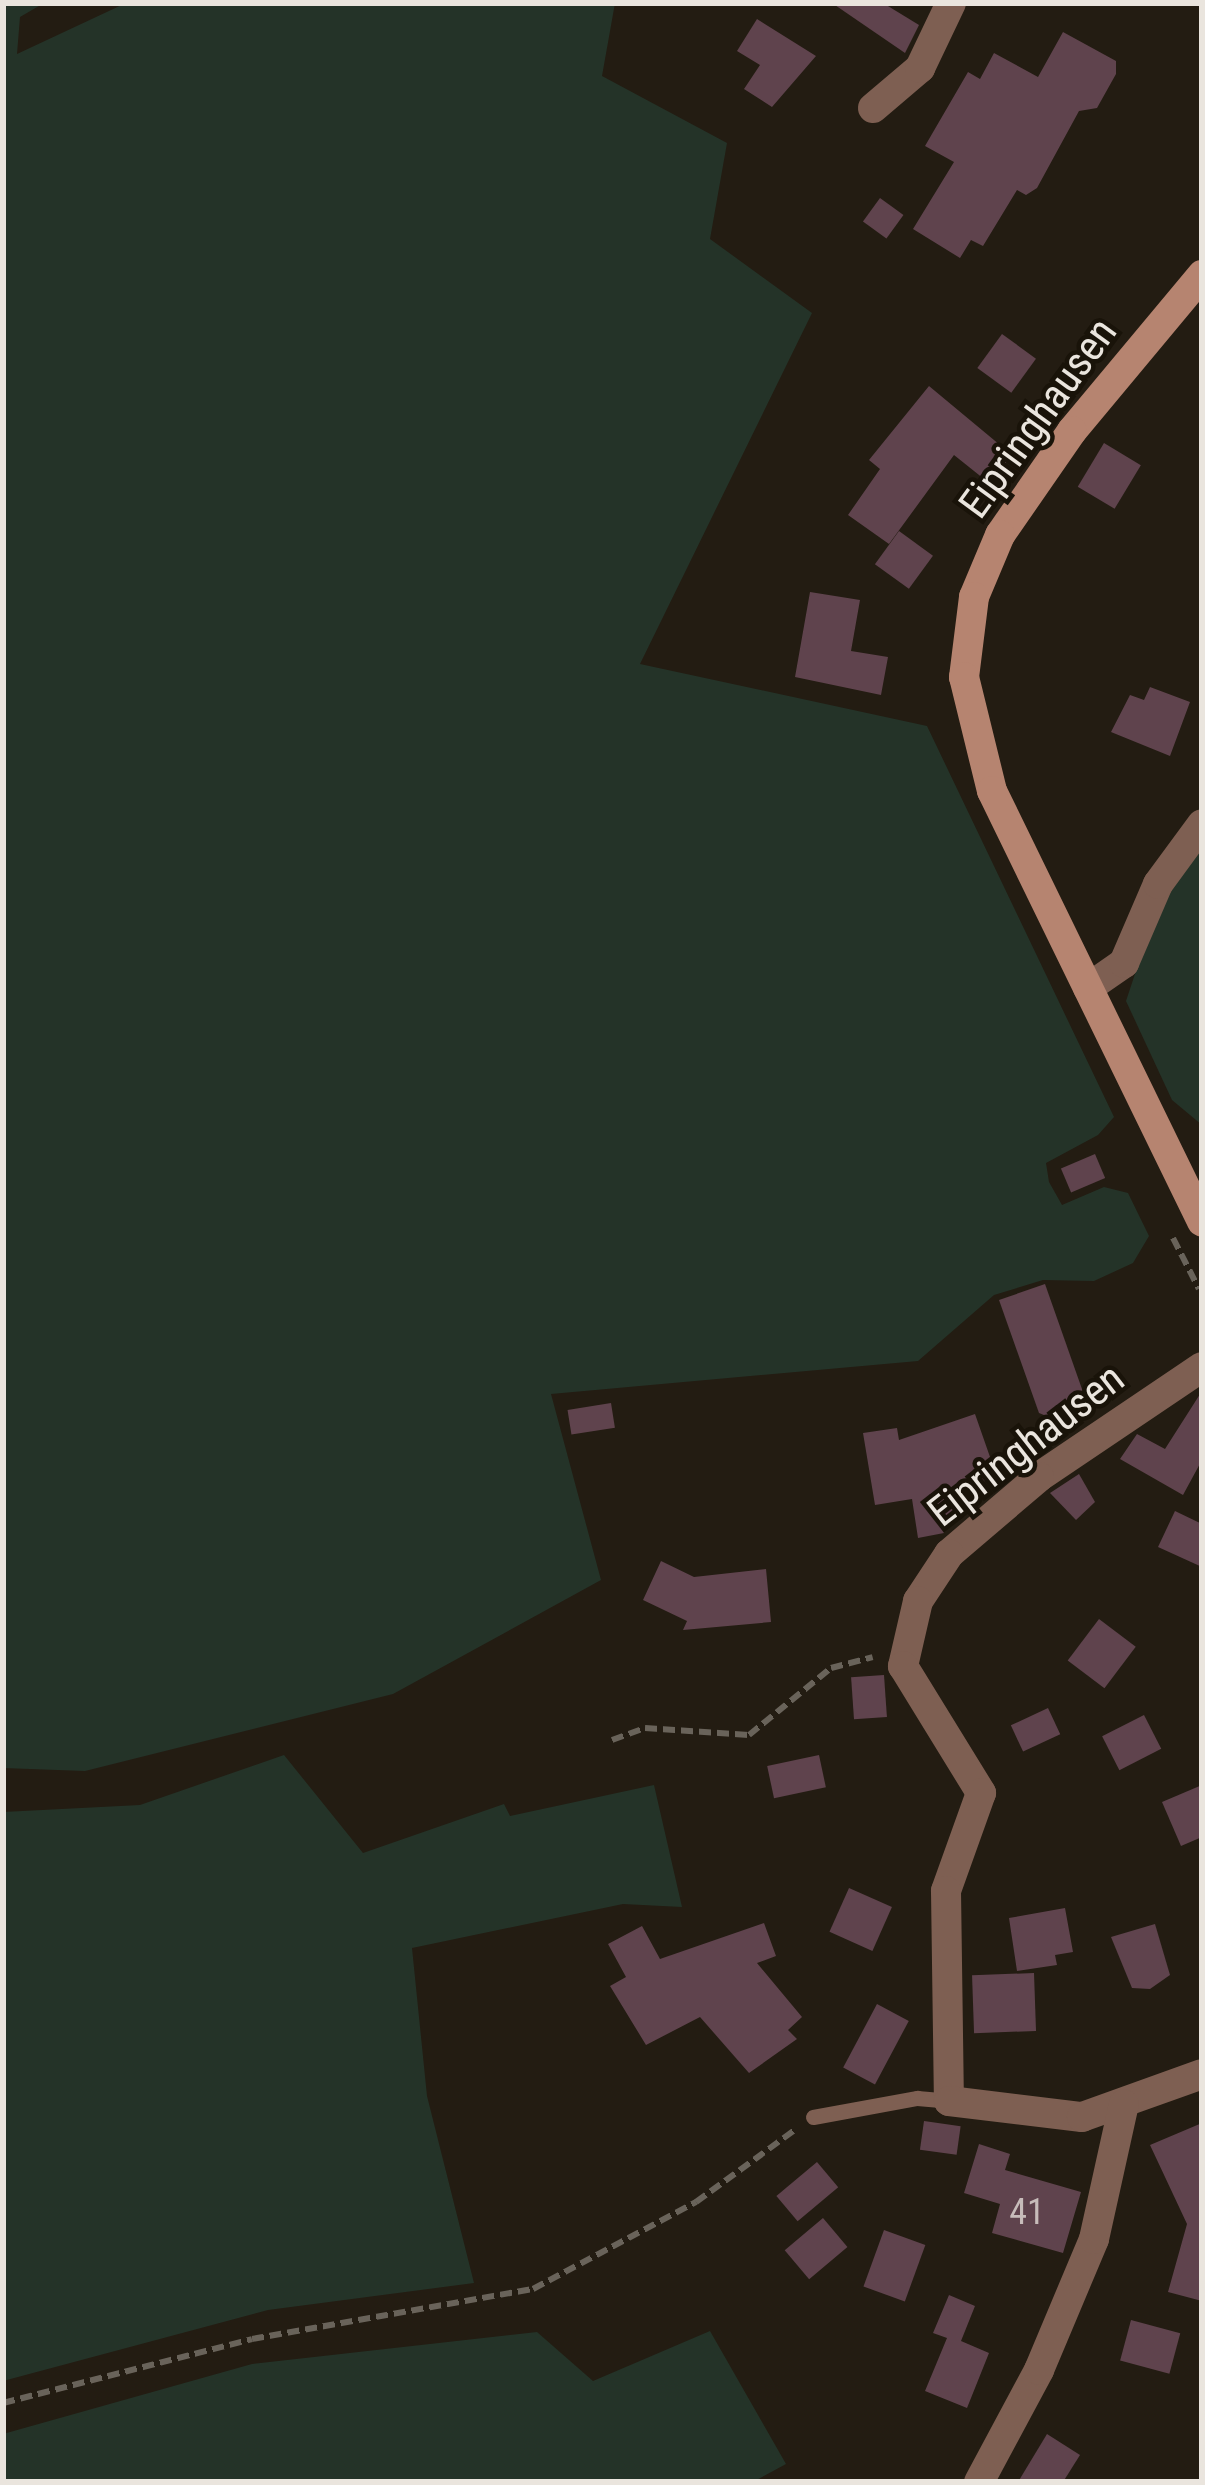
<!DOCTYPE html>
<html>
<head>
<meta charset="utf-8">
<style>
  body { margin:0 }
  #map { position:relative; width:1205px; height:2485px; overflow:hidden; background:#231c12; font-family:"Roboto Condensed",sans-serif }
  div>[style] { position:absolute }
  [style*='--x'] { left:calc(var(--x)*1px); top:calc(var(--y)*1px); width:calc(var(--w)*1px); rotate:calc(var(--a)*1deg) }
  .green>* { inset:0; background:#243328 }
  .building>* { inset:0; background:#5f434d; transform-origin:0 0 }
  .path>* { height:6px; margin-top:-3px; transform-origin:0; background:repeating-linear-gradient(90deg,#69635a 0 12px,transparent 0 18px) }
  .service>* { height:15px; margin:-7.5px; padding:0 7.5px; transform-origin:7.5px; border-radius:7.5px; background:#7e5f52 }
  .minor>* { height:30px; margin:-15px; padding:0 15px; transform-origin:15px; border-radius:15px; background:#7e5f52 }
  .secondary>* { height:30px; margin:-15px; padding:0 15px; transform-origin:15px; border-radius:15px; background:#b68470 }
  span { translate:-50% -50%; white-space:nowrap; text-align:center; line-height:1.15; -webkit-text-stroke:9px #191309; paint-order:stroke }
  .number-label { font-size:36px; color:#c7bcba }
  .number-label span { -webkit-text-stroke-width:0 }
  .street-label { font-size:42px; color:#eae5de }
  .frame { position:absolute; inset:0; border:6px solid #eae5de; pointer-events:none }
</style>
</head>
<body>
<div id="map">
  <div class="green">
    <i style="clip-path:polygon(3px 3px,44px 3px,20px 17px,17px 54px,126px 3px,615px 3px,602px 76px,727px 143px,710px 239px,812px 313px,640px 664px,927px 726px,1114px 1117px,1098px 1135px,1046px 1163px,1049px 1182px,1062px 1205px,1104px 1187px,1128px 1193px,1149px 1236px,1133px 1263px,1094px 1281px,1043px 1280px,994px 1295px,918px 1361px,551px 1394px,601px 1580px,393px 1694px,85px 1771px,3px 1768px)"></i>
    <i style="clip-path:polygon(1202px 842px,1202px 1125px,1172px 1100px,1126px 1001px,1153px 920px)"></i>
    <i style="clip-path:polygon(284px 1755px,363px 1853px,504px 1804px,510px 1816px,654px 1785px,682px 1907px,623px 1904px,412px 1948px,427px 2096px,474px 2283px,268px 2310px,3px 2381px,3px 1812px,140px 1805px)"></i>
    <i style="clip-path:polygon(710px 2331px,786px 2464px,753px 2482px,3px 2482px,3px 2434px,252px 2364px,537px 2332px,593px 2381px)"></i>
  </div>
  <div class="building">
    <i style="clip-path:polygon(832px 3px,883px 3px,919px 25px,905px 53px)"></i>
    <i style="clip-path:polygon(757px 19px,816px 56px,772px 107px,744px 89px,760px 65px,737px 51px)"></i>
    <i style="clip-path:polygon(1063px 32px,1116px 61px,1116px 74px,1097px 108px,1079px 111px,1037px 188px,1026px 195px,1017px 190px,983px 246px,971px 240px,960px 258px,913px 229px,954px 162px,925px 146px,968px 72px,980px 79px,994px 53px,1038px 77px)"></i>
    <i style="left:880px;top:198px;width:29px;height:29px;rotate:36deg"></i>
    <i style="left:1002px;top:334px;width:42px;height:42px;rotate:36deg"></i>
    <i style="clip-path:polygon(929px 386px,1012px 455px,989px 483px,954px 455px,889px 544px,848px 515px,880px 469px,869px 460px)"></i>
    <i style="left:1104px;top:443px;width:43px;height:51px;rotate:31deg"></i>
    <i style="left:899px;top:531px;width:42px;height:41px;rotate:36deg"></i>
    <i style="clip-path:polygon(810px 592px,860px 600px,851px 651px,888px 657px,881px 695px,795px 677px)"></i>
    <i style="clip-path:polygon(1150px 687px,1190px 702px,1170px 756px,1111px 732px,1130px 695px,1144px 700px)"></i>
    <i style="left:1095px;top:1154px;width:26px;height:37px;rotate:67deg"></i>
    <i style="clip-path:polygon(1045px 1284px,1089px 1409px,1056px 1420px,1039px 1413px,999px 1300px)"></i>
    <i style="clip-path:polygon(1202px 1391px,1202px 1460px,1183px 1495px,1120px 1459px,1137px 1434px,1165px 1449px)"></i>
    <i style="left:611px;top:1403px;width:25px;height:44px;rotate:81deg"></i>
    <i style="clip-path:polygon(975px 1414px,997px 1477px,952px 1493px,956px 1514px,940px 1517px,944px 1533px,918px 1538px,912px 1499px,875px 1505px,863px 1433px,897px 1428px,899px 1440px)"></i>
    <i style="clip-path:polygon(1079px 1474px,1095px 1502px,1076px 1520px,1050px 1493px)"></i>
    <i style="clip-path:polygon(1175px 1511px,1202px 1524px,1202px 1567px,1158px 1547px)"></i>
    <i style="clip-path:polygon(661px 1561px,694px 1577px,766px 1569px,771px 1622px,683px 1630px,687px 1621px,643px 1600px)"></i>
    <i style="left:1099px;top:1619px;width:46px;height:52px;rotate:37deg"></i>
    <i style="left:884px;top:1675px;width:42px;height:33px;rotate:86deg"></i>
    <i style="left:1048px;top:1708px;width:29px;height:41px;rotate:65deg"></i>
    <i style="left:1144px;top:1715px;width:38px;height:47px;rotate:63deg"></i>
    <i style="left:819px;top:1755px;width:33px;height:53px;rotate:78deg"></i>
    <i style="clip-path:polygon(1202px 1785px,1202px 1837px,1181px 1846px,1162px 1802px)"></i>
    <i style="left:849px;top:1888px;width:47px;height:48px;rotate:24deg"></i>
    <i style="clip-path:polygon(1065px 1908px,1073px 1952px,1055px 1955px,1057px 1965px,1017px 1971px,1009px 1918px)"></i>
    <i style="clip-path:polygon(764px 1923px,776px 1956px,757px 1963px,802px 2017px,788px 2030px,797px 2039px,749px 2073px,700px 2017px,646px 2045px,610px 1986px,626px 1977px,608px 1944px,642px 1926px,660px 1959px)"></i>
    <i style="clip-path:polygon(1155px 1924px,1170px 1975px,1150px 1989px,1132px 1988px,1111px 1937px)"></i>
    <i style="left:1034px;top:1973px;width:58px;height:62px;rotate:88deg"></i>
    <i style="left:877px;top:2004px;width:36px;height:72px;rotate:28deg"></i>
    <i style="left:924px;top:2121px;width:37px;height:29px;rotate:8deg"></i>
    <i style="clip-path:polygon(1202px 2123px,1202px 2301px,1168px 2292px,1187px 2224px,1150px 2145px)"></i>
    <i style="clip-path:polygon(979px 2144px,1010px 2154px,1005px 2170px,1081px 2192px,1063px 2253px,992px 2233px,1000px 2204px,964px 2193px)"></i>
    <i style="left:817px;top:2162px;width:33px;height:53px;rotate:50deg"></i>
    <i style="left:823px;top:2218px;width:38px;height:50px;rotate:50deg"></i>
    <i style="left:884px;top:2230px;width:44px;height:60px;rotate:20deg"></i>
    <i style="clip-path:polygon(949px 2295px,975px 2306px,961px 2341px,989px 2353px,967px 2408px,925px 2391px,947px 2338px,933px 2333px)"></i>
    <i style="left:1131px;top:2320px;width:51px;height:42px;rotate:15deg"></i>
    <i style="clip-path:polygon(1047px 2434px,1080px 2455px,1063px 2482px,1018px 2482px)"></i>
  </div>
  <div class="path">
    <i style="--x:1173;--y:1238;--w:57;--a:63"></i>
    <i style="--x:612;--y:1740;--w:35;--a:-20"></i>
    <i style="--x:645;--y:1728;--w:104;--a:3.9"></i>
    <i style="--x:749;--y:1735;--w:106;--a:-39.3"></i>
    <i style="--x:831;--y:1668;--w:43;--a:-14.7"></i>
    <i style="--x:3;--y:2403;--w:257;--a:-14.4"></i>
    <i style="--x:252;--y:2339;--w:285;--a:-10.1"></i>
    <i style="--x:533;--y:2289;--w:185;--a:-28.1"></i>
    <i style="--x:696;--y:2202;--w:124;--a:-36.1"></i>
  </div>
  <div class="service">
    <i style="--x:813;--y:2117;--w:106;--a:-10.4"></i>
    <i style="--x:917;--y:2098;--w:32;--a:5"></i>
  </div>
  <div class="minor">
    <i style="--x:873;--y:108;--w:62;--a:-40.4"></i>
    <i style="--x:920;--y:68;--w:72;--a:-64.5"></i>
    <i style="--x:1088;--y:988;--w:44;--a:-34.8"></i>
    <i style="--x:1124;--y:963;--w:86;--a:-66.7"></i>
    <i style="--x:1158;--y:884;--w:74;--a:-53.7"></i>
    <i style="--x:1202;--y:1367;--w:197;--a:146"></i>
    <i style="--x:1039;--y:1477;--w:118;--a:139.5"></i>
    <i style="--x:949;--y:1554;--w:56;--a:123.4"></i>
    <i style="--x:918;--y:1601;--w:67;--a:103"></i>
    <i style="--x:903;--y:1666;--w:149;--a:58.4"></i>
    <i style="--x:981;--y:1793;--w:104;--a:109.7"></i>
    <i style="--x:946;--y:1891;--w:210;--a:89.2"></i>
    <i style="--x:949;--y:2101;--w:134;--a:6.9"></i>
    <i style="--x:1082;--y:2117;--w:127;--a:-19.7"></i>
    <i style="--x:979;--y:2482;--w:127;--a:-61.8"></i>
    <i style="--x:1039;--y:2370;--w:142;--a:-67.2"></i>
    <i style="--x:1094;--y:2239;--w:138;--a:-77.5"></i>
  </div>
  <div class="secondary">
    <i style="--x:1202;--y:275;--w:203;--a:129.8"></i>
    <i style="--x:1072;--y:431;--w:126;--a:124.7"></i>
    <i style="--x:1000;--y:535;--w:67;--a:112.8"></i>
    <i style="--x:974;--y:597;--w:81;--a:97.1"></i>
    <i style="--x:964;--y:677;--w:117;--a:76.2"></i>
    <i style="--x:992;--y:791;--w:479;--a:64"></i>
  </div>
  <div class="number-label">
    <span style="left:1027px;top:2213px">41</span>
  </div>
  <div class="street-label">
    <span style="left:1038px;top:418px;rotate:-54deg">Eipringhausen</span>
    <span style="left:1026px;top:1445px;rotate:-38deg">Eipringhausen</span>
  </div>
  <div class="frame"></div>
</div>
</body>
</html>
